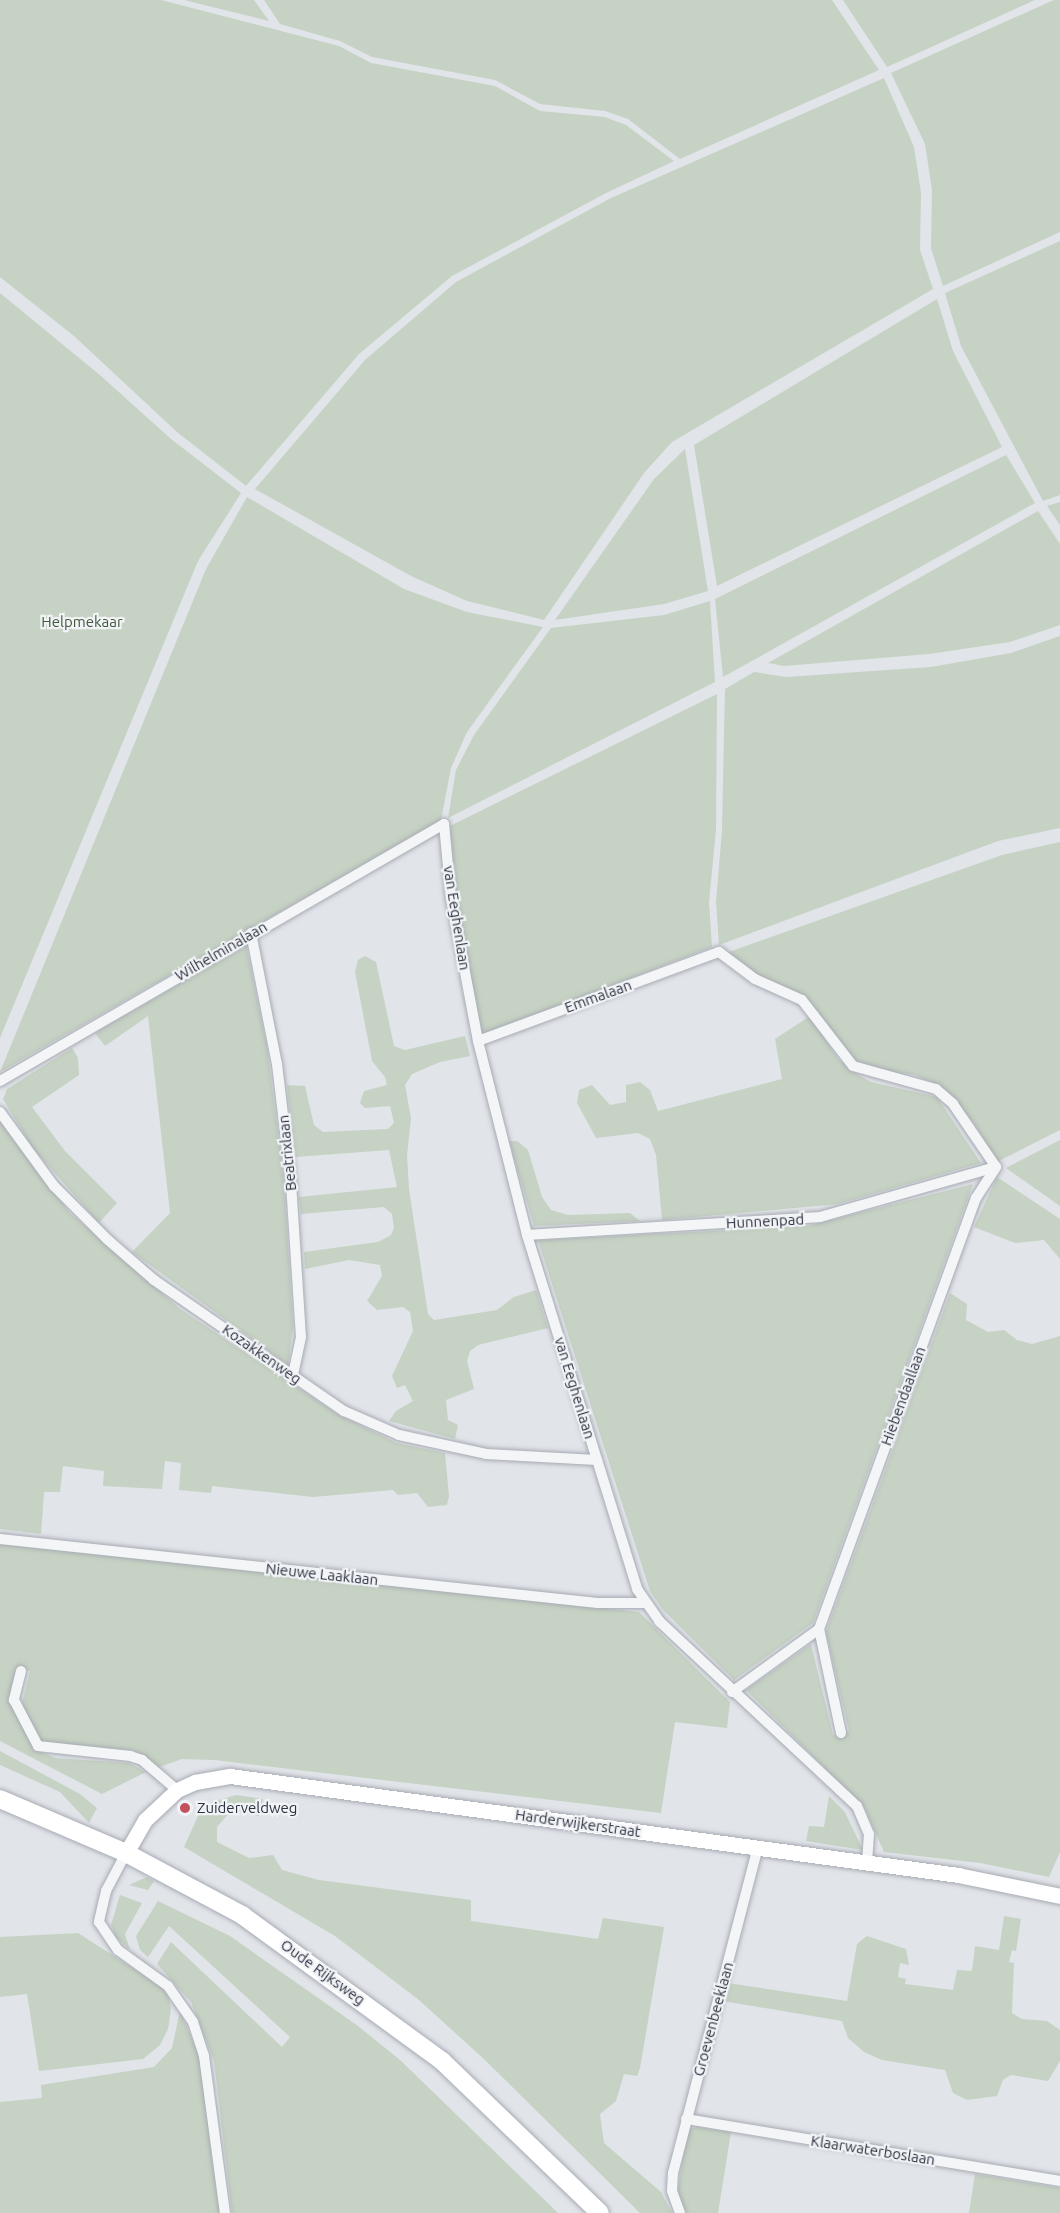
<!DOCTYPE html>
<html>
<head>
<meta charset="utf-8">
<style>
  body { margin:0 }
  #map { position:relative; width:1060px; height:2213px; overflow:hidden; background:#e1e4e9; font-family:Ubuntu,sans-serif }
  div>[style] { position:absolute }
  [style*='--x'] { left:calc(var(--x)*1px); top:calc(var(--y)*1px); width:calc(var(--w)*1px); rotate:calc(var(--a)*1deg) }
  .green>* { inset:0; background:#c6d2c3 }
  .roads { filter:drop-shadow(0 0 2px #a7abb3) drop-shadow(0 0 2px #a7abb3) }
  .minor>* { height:10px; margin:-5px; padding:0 5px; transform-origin:5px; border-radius:5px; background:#f4f5f7 }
  .secondary>* { height:15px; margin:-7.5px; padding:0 7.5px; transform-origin:7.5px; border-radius:7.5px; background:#fff }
  .primary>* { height:18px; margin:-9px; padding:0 9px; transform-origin:9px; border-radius:9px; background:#fff }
  .dots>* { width:16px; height:16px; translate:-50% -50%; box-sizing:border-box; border:3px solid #f1f3f6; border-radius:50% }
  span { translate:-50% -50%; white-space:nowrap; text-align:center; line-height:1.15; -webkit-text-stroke:4.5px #f1f3f6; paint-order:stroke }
  .park-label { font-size:15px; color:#3e5a3a }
  .street-label { font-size:15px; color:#2b313f }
  .poi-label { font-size:15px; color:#2b313f }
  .left { translate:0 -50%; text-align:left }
</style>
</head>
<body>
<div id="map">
  <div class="green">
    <i style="clip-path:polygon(0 0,161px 0,339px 46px,371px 63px,495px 86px,540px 111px,605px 117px,626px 125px,674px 161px,606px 193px,452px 276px,359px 354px,246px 486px,177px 432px,74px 336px,0 277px)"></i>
    <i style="clip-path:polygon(185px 0,254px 0,269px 21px,192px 2px)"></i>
    <i style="clip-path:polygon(264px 0,832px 0,879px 70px,680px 159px,628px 119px,605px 111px,540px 104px,495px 80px,372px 57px,340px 41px,280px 24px)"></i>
    <i style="clip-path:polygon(843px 0,1035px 0,887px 67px)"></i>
    <i style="clip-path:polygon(1054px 0,1060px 0,1060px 232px,943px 286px,931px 248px,932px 190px,925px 144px,891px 73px)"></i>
    <i style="clip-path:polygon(884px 78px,914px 147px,921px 193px,920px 250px,933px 289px,672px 442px,644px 473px,544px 620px,467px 601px,411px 576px,255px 489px,365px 360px,456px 282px,611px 198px)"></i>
    <i style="clip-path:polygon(1060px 241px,1060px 495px,1043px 501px,961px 346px,945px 293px)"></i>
    <i style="clip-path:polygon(0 293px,101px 376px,171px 439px,241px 493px,198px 561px,0 1038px)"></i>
    <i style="clip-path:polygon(937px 299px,953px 351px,1002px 447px,717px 586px,694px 445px)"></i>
    <i style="clip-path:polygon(685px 449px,708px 591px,664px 604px,555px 620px,654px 479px)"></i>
    <i style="clip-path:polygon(1006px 455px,1035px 503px,723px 677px,715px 599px)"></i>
    <i style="clip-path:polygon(247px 497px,404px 589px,467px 612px,543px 627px,467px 732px,451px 768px,441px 820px,0 1072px,206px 569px)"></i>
    <i style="clip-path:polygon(1060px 502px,1060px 525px,1047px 506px)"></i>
    <i style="clip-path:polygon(1038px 511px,1060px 544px,1060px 625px,1010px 642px,929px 654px,784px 666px,768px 663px)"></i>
    <i style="clip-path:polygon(710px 601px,715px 682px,448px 818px,456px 770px,474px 735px,551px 628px,664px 615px)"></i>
    <i style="clip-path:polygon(1060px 636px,1060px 828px,998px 841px,719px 945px,716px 902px,722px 830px,725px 689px,754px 672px,786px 677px,931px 667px,1011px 653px)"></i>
    <i style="clip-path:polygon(717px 694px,716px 830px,709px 902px,712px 947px,481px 1035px,456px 896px,450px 826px)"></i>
    <i style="clip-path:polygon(1060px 842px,1060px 1130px,997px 1162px,974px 1123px,939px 1086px,915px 1075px,883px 1071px,856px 1061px,805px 997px,756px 975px,726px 953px,1002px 855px)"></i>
    <i style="clip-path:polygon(246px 945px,267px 1047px,284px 1182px,293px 1327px,288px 1365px,132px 1252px,170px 1213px,148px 1016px,105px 1046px,95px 1033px)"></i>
    <i style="clip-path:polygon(365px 956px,376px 962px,394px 1046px,405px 1050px,465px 1036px,470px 1056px,440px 1062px,412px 1074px,405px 1085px,411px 1118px,407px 1155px,409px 1189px,428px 1314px,434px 1320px,497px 1310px,514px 1297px,536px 1290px,548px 1328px,478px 1345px,470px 1351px,467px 1361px,474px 1389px,446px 1400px,448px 1420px,458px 1425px,455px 1439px,389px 1421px,396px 1411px,413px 1401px,405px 1385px,397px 1388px,392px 1376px,413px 1331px,410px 1312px,403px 1307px,377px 1310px,367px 1301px,382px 1276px,380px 1265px,349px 1260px,305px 1269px,304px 1252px,378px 1242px,391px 1235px,394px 1228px,392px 1214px,384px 1207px,301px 1214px,299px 1197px,397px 1187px,389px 1150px,295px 1157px,287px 1085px,305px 1086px,314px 1125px,323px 1132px,388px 1129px,394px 1123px,390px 1106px,365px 1108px,360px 1103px,364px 1091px,387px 1085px,385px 1077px,372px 1061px,355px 972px,358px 960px)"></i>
    <i style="clip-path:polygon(810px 1016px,838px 1059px,855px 1073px,871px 1082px,937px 1097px,981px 1163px,838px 1204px,662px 1220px,656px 1155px,650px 1139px,638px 1133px,596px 1138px,577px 1103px,579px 1090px,592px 1085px,610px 1105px,626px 1102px,626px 1085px,640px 1082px,650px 1090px,658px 1111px,782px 1079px,775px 1039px)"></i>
    <i style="clip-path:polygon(72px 1048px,78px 1058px,79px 1075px,32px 1107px,65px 1151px,117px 1203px,99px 1223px,31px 1146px,3px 1099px,7px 1089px)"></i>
    <i style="clip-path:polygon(0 1120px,69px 1212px,180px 1309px,339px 1415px,397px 1443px,445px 1453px,449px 1496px,447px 1505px,428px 1507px,417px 1493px,398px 1495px,393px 1490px,313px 1497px,212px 1486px,211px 1493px,179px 1490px,181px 1463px,165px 1461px,162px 1489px,103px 1486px,104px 1471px,63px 1466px,60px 1492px,44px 1492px,41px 1534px,0 1529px)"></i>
    <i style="clip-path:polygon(1060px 1140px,1060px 1206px,1006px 1168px)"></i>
    <i style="clip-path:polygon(509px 1141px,517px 1141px,528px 1150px,542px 1197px,551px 1210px,568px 1215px,630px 1213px,640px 1221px,534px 1226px)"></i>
    <i style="clip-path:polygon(997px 1177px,1060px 1219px,1060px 1259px,1044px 1240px,1015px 1243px,974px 1227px)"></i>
    <i style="clip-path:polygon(973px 1184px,813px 1623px,734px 1680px,663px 1610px,650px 1591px,538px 1240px,807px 1226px)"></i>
    <i style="clip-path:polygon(950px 1293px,967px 1304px,966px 1320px,988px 1332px,1004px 1330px,1017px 1340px,1032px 1344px,1060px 1336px,1060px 1852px,1049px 1877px,980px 1863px,884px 1852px,864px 1807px,746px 1690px,811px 1644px,833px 1735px,849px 1731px,826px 1632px)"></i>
    <i style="clip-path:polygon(0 1542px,639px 1612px,730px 1702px,727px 1728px,675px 1722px,661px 1813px,214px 1760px,182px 1759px,159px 1767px,133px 1750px,44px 1744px,36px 1739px,22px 1704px,30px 1671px,20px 1669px,12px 1706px,34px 1749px,55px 1758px,129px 1763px,146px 1772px,102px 1794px,0 1741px)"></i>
    <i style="clip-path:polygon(0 1751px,80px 1794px,97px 1808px,89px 1823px,60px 1792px,0 1765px)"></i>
    <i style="clip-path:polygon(236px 1795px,263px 1799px,259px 1816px,237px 1811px,228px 1814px,217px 1827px,217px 1842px,249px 1858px,273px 1855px,282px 1870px,319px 1880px,471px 1900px,471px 1921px,598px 1939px,603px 1918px,664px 1927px,640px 2068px,637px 2076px,624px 2074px,616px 2101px,600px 2114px,604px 2143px,661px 2192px,672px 2213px,640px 2213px,485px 2060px,419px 2000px,335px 1936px,184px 1847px,198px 1816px,209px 1803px)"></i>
    <i style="clip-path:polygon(829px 1796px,845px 1812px,863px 1850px,806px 1841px,809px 1826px,824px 1827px)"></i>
    <i style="clip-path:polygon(147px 1877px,154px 1881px,148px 1890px,129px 1885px)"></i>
    <i style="clip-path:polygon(120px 1895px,142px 1903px,125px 1934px,130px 1950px,116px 1937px,111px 1925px)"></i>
    <i style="clip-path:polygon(158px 1901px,230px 1936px,358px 2026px,400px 2060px,558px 2213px,232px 2213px,214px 2061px,191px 2002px,157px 1964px,171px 1942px,282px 2047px,290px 2037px,169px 1926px,148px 1957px,140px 1950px,136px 1936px)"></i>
    <i style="clip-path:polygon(1004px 1916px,1021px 1919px,1016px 1951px,1012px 1950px,1009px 1962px,1014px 1963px,1012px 2013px,1022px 2019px,1047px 2021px,1060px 2030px,1060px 2061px,1048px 2081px,1011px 2075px,1003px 2080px,997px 2096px,967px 2100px,953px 2093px,945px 2070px,882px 2060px,864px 2052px,848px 2038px,842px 2021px,723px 2001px,728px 1983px,847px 2001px,857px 1944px,867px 1936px,906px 1949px,909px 1965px,900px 1963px,898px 1977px,906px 1979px,905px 1984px,953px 1990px,957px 1970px,972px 1971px,975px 1946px,999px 1950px)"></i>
    <i style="clip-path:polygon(78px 1933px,167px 1990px,171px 2008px,168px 2029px,160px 2045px,143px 2059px,39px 2071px,27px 1994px,0 1997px,0 1937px)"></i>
    <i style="clip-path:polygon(180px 2011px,202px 2062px,220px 2213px,0 2213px,0 2102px,42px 2098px,41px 2085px,154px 2067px,172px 2048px)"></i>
    <i style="clip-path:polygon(697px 2127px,731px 2132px,718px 2213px,686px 2213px,677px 2194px,688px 2129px)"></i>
    <i style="clip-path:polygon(975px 2174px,1060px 2188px,1060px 2213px,969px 2213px)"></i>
  </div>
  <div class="roads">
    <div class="minor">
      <i style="--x:251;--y:933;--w:134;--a:78.8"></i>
      <i style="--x:277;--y:1064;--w:120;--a:83.3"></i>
      <i style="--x:291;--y:1183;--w:154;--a:86.3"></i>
      <i style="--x:301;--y:1337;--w:39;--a:102"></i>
      <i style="--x:478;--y:1041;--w:257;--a:-20.3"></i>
      <i style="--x:719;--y:952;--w:45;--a:36.9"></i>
      <i style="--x:755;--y:979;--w:51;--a:24.1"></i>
      <i style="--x:802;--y:1000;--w:83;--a:52.3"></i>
      <i style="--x:853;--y:1066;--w:86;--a:15.5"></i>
      <i style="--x:936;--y:1089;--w:23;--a:41"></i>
      <i style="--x:953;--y:1104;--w:76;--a:55.7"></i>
      <i style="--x:0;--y:1081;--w:513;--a:-30.06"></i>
      <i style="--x:444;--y:824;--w:74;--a:84.6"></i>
      <i style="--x:451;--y:898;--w:146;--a:79.3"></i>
      <i style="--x:478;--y:1041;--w:200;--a:75.8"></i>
      <i style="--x:527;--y:1235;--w:371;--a:72.7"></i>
      <i style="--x:637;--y:1589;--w:39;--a:55"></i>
      <i style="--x:659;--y:1621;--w:271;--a:43.1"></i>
      <i style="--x:857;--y:1806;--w:30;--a:67"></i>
      <i style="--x:869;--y:1834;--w:30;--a:94"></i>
      <i style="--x:0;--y:1112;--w:92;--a:53.9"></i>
      <i style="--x:54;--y:1186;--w:76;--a:45"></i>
      <i style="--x:108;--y:1240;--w:61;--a:41"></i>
      <i style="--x:154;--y:1280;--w:231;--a:34.6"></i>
      <i style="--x:344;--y:1411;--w:60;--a:23.6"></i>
      <i style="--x:399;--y:1435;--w:89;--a:12.3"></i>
      <i style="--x:486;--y:1454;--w:111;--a:3.1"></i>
      <i style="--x:527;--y:1235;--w:294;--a:-3.5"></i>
      <i style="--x:820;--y:1217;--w:183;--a:-15.9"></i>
      <i style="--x:0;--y:1539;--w:601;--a:6.11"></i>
      <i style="--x:598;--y:1603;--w:46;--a:0"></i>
      <i style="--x:21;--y:1671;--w:30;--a:104"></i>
      <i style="--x:14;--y:1700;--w:52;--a:62.4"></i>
      <i style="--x:38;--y:1746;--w:93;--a:6.2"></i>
      <i style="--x:130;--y:1756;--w:13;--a:18"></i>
      <i style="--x:142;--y:1760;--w:46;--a:40.6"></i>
      <i style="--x:732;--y:1692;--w:107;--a:-35.9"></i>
      <i style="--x:841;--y:1733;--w:106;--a:-101.9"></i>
      <i style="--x:819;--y:1629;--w:459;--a:-70"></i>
      <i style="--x:976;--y:1198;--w:37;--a:-57"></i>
      <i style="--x:126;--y:1853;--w:43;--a:117.8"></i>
      <i style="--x:106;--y:1891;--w:32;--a:103"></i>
      <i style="--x:99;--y:1922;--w:34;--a:56"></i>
      <i style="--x:118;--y:1950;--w:62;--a:35.8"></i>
      <i style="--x:168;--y:1986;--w:44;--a:55.2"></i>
      <i style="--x:193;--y:2022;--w:36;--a:72"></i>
      <i style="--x:204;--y:2056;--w:158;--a:82.4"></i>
      <i style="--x:686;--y:2119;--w:379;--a:9.4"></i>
      <i style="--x:680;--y:2213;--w:23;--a:-110"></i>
      <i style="--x:672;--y:2191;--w:18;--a:-87"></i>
      <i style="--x:673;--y:2173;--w:337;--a:-75.4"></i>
    </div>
    <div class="secondary">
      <i style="--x:126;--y:1853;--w:38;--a:-60"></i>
      <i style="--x:145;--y:1820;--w:44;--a:-43.2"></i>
      <i style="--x:177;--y:1790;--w:20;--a:-24"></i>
      <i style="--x:195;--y:1782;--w:36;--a:-10"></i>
      <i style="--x:230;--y:1776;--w:735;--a:7.74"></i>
      <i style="--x:958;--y:1875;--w:104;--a:11.6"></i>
    </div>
    <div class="primary">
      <i style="--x:0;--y:1799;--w:137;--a:23.2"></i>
      <i style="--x:126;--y:1853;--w:132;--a:28.1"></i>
      <i style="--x:242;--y:1915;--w:248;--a:36.1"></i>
      <i style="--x:442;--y:2061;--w:219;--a:43.9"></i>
    </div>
  </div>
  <div class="dots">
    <i style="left:185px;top:1808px;background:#c3525d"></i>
  </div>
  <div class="park-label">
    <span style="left:82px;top:622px">Helpmekaar</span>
  </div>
  <div class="street-label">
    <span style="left:457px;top:918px;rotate:81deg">van Eeghenlaan</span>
    <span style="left:221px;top:951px;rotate:-30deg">Wilhelminalaan</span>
    <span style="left:598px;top:996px;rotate:-20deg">Emmalaan</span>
    <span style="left:287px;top:1153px;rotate:-96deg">Beatrixlaan</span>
    <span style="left:765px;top:1221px;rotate:-3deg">Hunnenpad</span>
    <span style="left:262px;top:1354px;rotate:35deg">Kozakkenweg</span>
    <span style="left:575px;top:1388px;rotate:73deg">van Eeghenlaan</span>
    <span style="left:903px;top:1396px;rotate:-70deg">Hiebendaallaan</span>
    <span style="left:322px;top:1574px;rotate:6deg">Nieuwe Laaklaan</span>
    <span style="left:578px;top:1823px;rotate:8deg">Harderwijkerstraat</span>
    <span style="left:323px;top:1972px;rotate:36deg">Oude Rijksweg</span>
    <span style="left:713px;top:2019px;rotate:-75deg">Groevenbeeklaan</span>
    <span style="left:873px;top:2150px;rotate:9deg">Klaarwaterboslaan</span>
  </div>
  <div class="poi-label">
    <span class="left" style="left:197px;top:1808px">Zuiderveldweg</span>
  </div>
</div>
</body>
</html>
